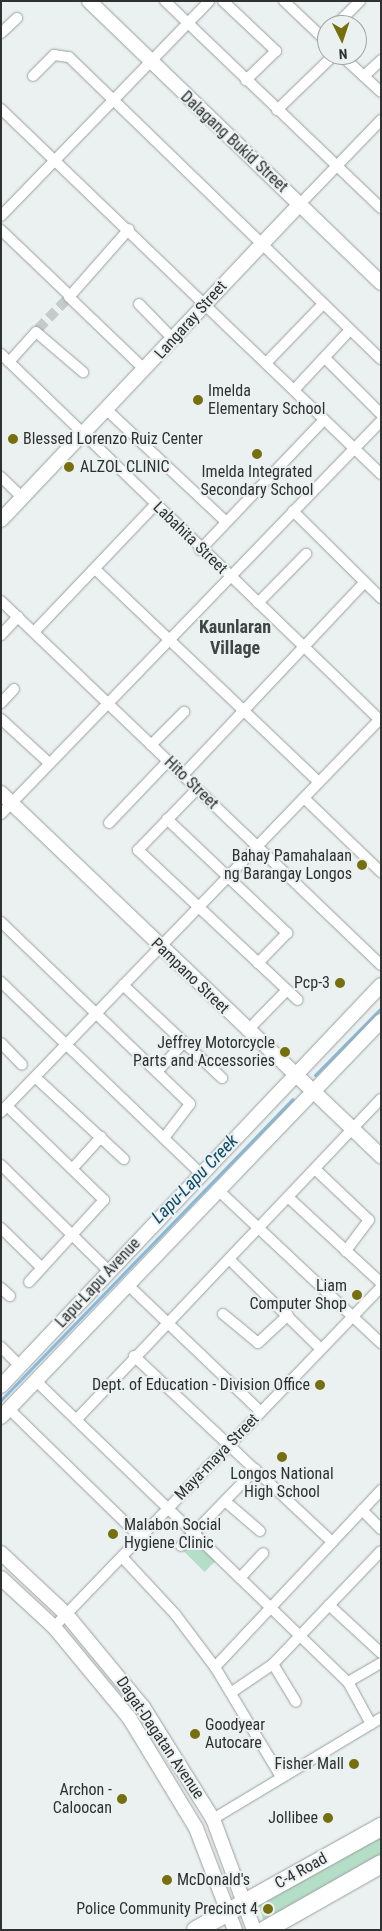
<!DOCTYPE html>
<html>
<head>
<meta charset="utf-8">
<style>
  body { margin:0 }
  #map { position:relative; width:382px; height:1931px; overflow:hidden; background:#ebf1f1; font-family:"Roboto Condensed",sans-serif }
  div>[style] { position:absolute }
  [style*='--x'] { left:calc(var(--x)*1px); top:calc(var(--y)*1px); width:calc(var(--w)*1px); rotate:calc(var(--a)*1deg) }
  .green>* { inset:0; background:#b5dec8; transform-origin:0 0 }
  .stream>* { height:3px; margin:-1.5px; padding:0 1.5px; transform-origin:1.5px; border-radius:1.5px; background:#89bad9 }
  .street-tunnel>* { height:10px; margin-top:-5px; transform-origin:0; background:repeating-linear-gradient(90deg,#c5cbcb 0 10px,transparent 0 15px) }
  .roads { filter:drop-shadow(0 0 1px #999e9e) drop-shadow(0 0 1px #999e9e) }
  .street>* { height:10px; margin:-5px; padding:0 5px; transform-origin:5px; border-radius:5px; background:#fff }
  .secondary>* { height:14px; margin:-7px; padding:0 7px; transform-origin:7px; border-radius:7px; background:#fff }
  .highway>* { height:18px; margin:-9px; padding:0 9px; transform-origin:9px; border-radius:9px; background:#fff }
  .dots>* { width:14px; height:14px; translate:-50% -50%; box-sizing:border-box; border:2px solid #ebf1f1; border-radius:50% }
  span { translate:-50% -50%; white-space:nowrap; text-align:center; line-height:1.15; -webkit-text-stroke:4px #ebf1f1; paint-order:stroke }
  .street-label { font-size:16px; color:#2f3131 }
  .poi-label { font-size:16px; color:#2f3131 }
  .left { translate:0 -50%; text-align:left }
  .right { translate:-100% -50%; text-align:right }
  .neighbourhood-label { font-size:18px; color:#3f4444; font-weight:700 }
  .water-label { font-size:18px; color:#0f4c6b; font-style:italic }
  .frame { position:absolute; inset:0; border:2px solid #2f3131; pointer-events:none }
  .north { position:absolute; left:317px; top:15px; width:50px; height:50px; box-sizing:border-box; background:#ebf1f1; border:1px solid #a0a4a4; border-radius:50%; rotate:176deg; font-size:14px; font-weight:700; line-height:20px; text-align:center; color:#2f3131 }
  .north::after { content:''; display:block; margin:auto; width:18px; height:22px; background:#766f0e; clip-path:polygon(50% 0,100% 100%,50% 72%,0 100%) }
</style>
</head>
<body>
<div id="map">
  <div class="green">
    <i style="left:194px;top:1536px;width:33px;height:18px;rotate:45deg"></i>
    <i style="clip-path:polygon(381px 1837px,381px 1856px,263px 1920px,259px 1905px)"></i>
  </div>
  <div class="stream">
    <i style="--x:315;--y:1075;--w:94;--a:-45.4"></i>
    <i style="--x:1;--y:1400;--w:419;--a:-45.9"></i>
  </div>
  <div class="street-tunnel">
    <i style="--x:38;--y:329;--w:45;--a:-45.9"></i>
  </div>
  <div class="roads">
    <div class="street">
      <i style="--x:165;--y:1;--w:299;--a:43.8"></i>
      <i style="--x:223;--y:1;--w:73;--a:43.3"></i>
      <i style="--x:276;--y:51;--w:42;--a:136"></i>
      <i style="--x:284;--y:1;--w:59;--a:43.6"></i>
      <i style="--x:336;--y:25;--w:34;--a:-45"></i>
      <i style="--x:1;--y:33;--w:22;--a:-43"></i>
      <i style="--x:341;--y:55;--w:54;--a:42.8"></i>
      <i style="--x:33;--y:76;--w:30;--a:-45"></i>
      <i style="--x:54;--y:55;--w:15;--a:8"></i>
      <i style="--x:69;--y:57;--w:434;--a:44.1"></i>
      <i style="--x:364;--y:76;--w:23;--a:-43"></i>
      <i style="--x:1;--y:109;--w:527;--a:43.85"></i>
      <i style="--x:277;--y:110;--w:79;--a:-44"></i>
      <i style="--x:300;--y:204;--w:117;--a:-46"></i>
      <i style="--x:1;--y:216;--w:299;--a:-45.9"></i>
      <i style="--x:1;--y:230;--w:95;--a:43.7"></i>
      <i style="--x:70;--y:296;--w:89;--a:-48.6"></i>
      <i style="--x:69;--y:297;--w:105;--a:43.8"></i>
      <i style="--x:139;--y:304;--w:49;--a:45.8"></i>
      <i style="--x:1;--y:354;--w:528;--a:44"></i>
      <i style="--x:325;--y:358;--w:79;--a:45"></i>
      <i style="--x:9;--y:362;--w:40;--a:-48"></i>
      <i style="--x:36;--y:332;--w:62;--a:40.4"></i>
      <i style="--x:267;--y:362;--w:81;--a:-46"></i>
      <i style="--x:294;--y:390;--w:82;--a:-47"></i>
      <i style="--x:108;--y:411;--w:162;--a:43.2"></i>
      <i style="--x:1;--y:477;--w:30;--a:44"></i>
      <i style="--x:293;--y:511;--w:124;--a:44.7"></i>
      <i style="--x:200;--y:550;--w:180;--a:-46.4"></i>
      <i style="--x:95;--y:569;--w:309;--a:43.6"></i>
      <i style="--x:1;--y:601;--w:526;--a:43.77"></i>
      <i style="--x:258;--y:603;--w:69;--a:-45.6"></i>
      <i style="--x:34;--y:632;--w:175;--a:-46.4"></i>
      <i style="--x:1;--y:635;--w:25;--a:-47"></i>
      <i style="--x:1;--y:703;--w:19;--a:-47"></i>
      <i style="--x:1;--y:719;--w:65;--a:42.5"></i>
      <i style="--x:151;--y:745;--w:47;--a:-45"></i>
      <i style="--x:183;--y:775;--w:265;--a:-46.7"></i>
      <i style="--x:197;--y:789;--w:85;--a:134"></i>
      <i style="--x:138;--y:850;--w:219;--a:43.2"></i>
      <i style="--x:304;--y:798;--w:107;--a:43.9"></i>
      <i style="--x:1;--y:814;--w:547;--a:-45.96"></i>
      <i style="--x:167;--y:819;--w:166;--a:43.5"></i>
      <i style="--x:287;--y:933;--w:42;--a:134"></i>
      <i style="--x:109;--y:823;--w:86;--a:-46.4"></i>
      <i style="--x:1;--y:922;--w:262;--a:43.9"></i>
      <i style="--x:190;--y:1104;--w:43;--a:127.4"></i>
      <i style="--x:1;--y:982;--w:276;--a:43.8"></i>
      <i style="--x:123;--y:985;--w:136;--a:43.2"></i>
      <i style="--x:247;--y:1031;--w:57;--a:-45.7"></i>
      <i style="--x:1;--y:1043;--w:30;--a:46"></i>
      <i style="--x:157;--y:1072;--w:40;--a:-48"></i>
      <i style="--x:35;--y:1077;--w:121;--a:42.7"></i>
      <i style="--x:7;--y:1106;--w:135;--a:44.1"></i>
      <i style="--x:104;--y:1200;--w:111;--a:132.4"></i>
      <i style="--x:1;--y:1112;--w:547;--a:-46.04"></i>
      <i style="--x:1;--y:1165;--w:151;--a:44.5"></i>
      <i style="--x:73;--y:1168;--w:42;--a:-47.9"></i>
      <i style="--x:315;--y:1169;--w:74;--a:43.4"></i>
      <i style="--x:369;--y:1220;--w:39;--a:127"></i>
      <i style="--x:217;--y:1189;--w:225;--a:43.2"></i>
      <i style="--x:289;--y:1198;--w:125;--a:42.7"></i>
      <i style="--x:1;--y:1228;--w:56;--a:44.3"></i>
      <i style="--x:230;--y:1260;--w:127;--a:44.4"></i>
      <i style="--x:127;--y:1284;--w:185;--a:43.7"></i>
      <i style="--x:1;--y:1288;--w:12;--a:42"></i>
      <i style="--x:223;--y:1314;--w:45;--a:39.6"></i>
      <i style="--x:258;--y:1343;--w:41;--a:-43"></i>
      <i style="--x:1;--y:1347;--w:27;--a:45"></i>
      <i style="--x:134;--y:1356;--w:272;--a:43.2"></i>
      <i style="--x:36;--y:1381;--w:434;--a:44"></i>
      <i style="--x:348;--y:1682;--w:48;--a:61.3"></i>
      <i style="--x:9;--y:1409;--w:183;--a:44.3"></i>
      <i style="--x:77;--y:1419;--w:441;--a:-46.5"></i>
      <i style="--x:225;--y:1501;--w:46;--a:40.6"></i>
      <i style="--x:362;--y:1510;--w:27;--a:45"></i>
      <i style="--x:181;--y:1546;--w:107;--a:-45.8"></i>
      <i style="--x:122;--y:1557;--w:78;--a:47.1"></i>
      <i style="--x:175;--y:1614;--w:66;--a:53"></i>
      <i style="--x:215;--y:1667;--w:128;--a:59"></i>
      <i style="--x:240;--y:1578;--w:34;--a:-47"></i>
      <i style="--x:329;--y:1605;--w:71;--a:42.7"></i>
      <i style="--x:54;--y:1627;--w:472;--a:-46.1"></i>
      <i style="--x:273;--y:1664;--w:44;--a:58.8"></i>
      <i style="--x:215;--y:1667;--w:243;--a:-46.8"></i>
      <i style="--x:348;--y:1682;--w:38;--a:-30"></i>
      <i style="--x:232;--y:1692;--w:50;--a:-34.3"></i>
      <i style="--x:273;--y:1664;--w:156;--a:-46.3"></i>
      <i style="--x:213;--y:1819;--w:196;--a:-31"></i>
    </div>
    <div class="secondary">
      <i style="--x:89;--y:1;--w:406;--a:44"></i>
      <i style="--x:1;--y:520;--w:435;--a:-46.6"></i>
      <i style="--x:1;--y:793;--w:526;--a:43.69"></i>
      <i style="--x:1;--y:1386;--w:552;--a:-46.54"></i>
      <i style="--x:1;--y:1417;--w:549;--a:-46.18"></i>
      <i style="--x:1;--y:1553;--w:89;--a:43.2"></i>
      <i style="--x:66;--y:1614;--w:121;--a:50.4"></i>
      <i style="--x:143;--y:1707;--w:132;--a:58"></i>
      <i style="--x:213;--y:1819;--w:118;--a:69.7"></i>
      <i style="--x:1;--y:1578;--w:72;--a:42.8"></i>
      <i style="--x:54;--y:1627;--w:119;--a:50.4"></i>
      <i style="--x:130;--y:1719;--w:127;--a:58.8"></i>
      <i style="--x:196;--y:1828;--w:109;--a:69.1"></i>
    </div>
    <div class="highway">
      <i style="--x:196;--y:1930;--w:212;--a:-29.1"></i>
      <i style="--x:265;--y:1930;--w:133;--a:-29.6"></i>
    </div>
  </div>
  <div class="dots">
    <i style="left:198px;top:400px;background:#766f0e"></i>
    <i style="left:13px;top:439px;background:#766f0e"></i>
    <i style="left:257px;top:454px;background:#766f0e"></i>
    <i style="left:69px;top:467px;background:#766f0e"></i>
    <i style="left:362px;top:865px;background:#766f0e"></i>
    <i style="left:340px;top:983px;background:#766f0e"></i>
    <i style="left:285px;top:1052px;background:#766f0e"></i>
    <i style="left:357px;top:1295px;background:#766f0e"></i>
    <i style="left:320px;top:1385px;background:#766f0e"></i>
    <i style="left:282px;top:1457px;background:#766f0e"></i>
    <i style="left:113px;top:1534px;background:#766f0e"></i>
    <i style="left:195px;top:1734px;background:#766f0e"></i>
    <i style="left:354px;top:1764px;background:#766f0e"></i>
    <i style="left:122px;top:1799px;background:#766f0e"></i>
    <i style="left:328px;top:1818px;background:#766f0e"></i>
    <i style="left:167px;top:1880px;background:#766f0e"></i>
    <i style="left:268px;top:1909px;background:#766f0e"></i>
  </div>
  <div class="street-label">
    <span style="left:234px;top:142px;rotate:43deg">Dalagang Bukid Street</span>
    <span style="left:191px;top:320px;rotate:-48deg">Langaray Street</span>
    <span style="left:190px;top:538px;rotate:44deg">Labahita Street</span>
    <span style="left:191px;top:783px;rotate:44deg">Hito Street</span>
    <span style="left:190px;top:976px;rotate:44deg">Pampano Street</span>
    <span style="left:98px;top:1283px;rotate:-47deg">Lapu-Lapu Avenue</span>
    <span style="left:217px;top:1457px;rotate:-46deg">Maya-maya Street</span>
    <span style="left:160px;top:1738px;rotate:56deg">Dagat-Dagatan Avenue</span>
    <span style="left:301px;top:1871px;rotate:-29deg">C-4 Road</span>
  </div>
  <div class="poi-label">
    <span class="left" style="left:208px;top:400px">Imelda<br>Elementary School</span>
    <span class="left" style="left:23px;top:439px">Blessed Lorenzo Ruiz Center</span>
    <span class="left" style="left:80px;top:467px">ALZOL CLINIC</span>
    <span style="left:257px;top:481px">Imelda Integrated<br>Secondary School</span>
    <span class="right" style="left:352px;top:865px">Bahay Pamahalaan<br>ng Barangay Longos</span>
    <span class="right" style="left:330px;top:983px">Pcp-3</span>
    <span class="right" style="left:275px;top:1052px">Jeffrey Motorcycle<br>Parts and Accessories</span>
    <span class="right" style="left:347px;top:1295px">Liam<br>Computer Shop</span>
    <span class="right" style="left:310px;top:1385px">Dept. of Education - Division Office</span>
    <span style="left:282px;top:1483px">Longos National<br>High School</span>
    <span class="left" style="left:124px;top:1534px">Malabon Social<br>Hygiene Clinic</span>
    <span class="left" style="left:205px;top:1734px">Goodyear<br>Autocare</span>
    <span class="right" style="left:344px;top:1764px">Fisher Mall</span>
    <span class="right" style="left:112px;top:1799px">Archon -<br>Caloocan</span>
    <span class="right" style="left:318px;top:1818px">Jollibee</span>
    <span class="left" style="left:177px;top:1880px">McDonald's</span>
    <span class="right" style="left:258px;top:1909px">Police Community Precinct 4</span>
  </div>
  <div class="neighbourhood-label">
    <span style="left:235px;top:638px">Kaunlaran<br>Village</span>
  </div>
  <div class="water-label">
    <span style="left:195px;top:1179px;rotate:-46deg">Lapu-Lapu Creek</span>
  </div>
  <div class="frame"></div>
  <div class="north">N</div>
</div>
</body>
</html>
